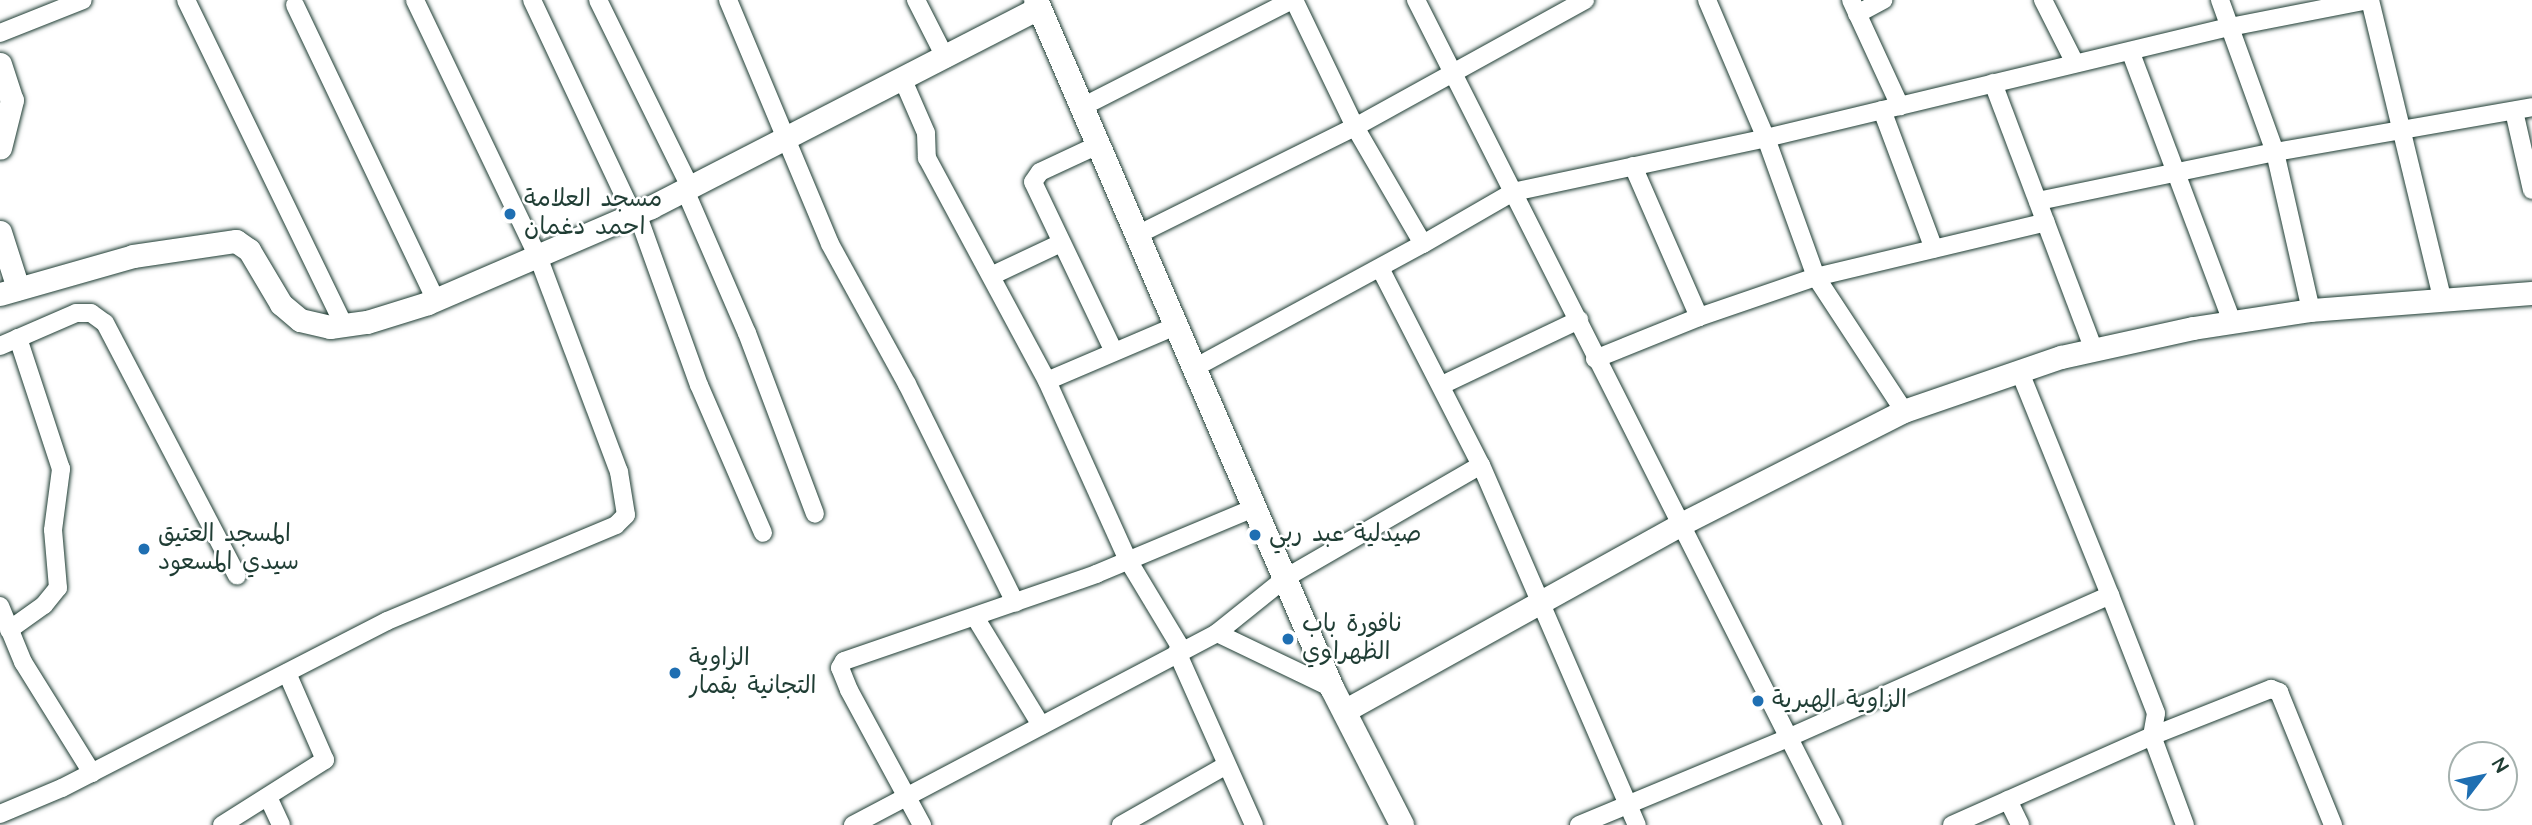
<!DOCTYPE html>
<html>
<head>
<meta charset="utf-8">
<style>
  body { margin:0 }
  #map { position:relative; width:2532px; height:825px; overflow:hidden; background:#fff; font-family:"Architects Daughter","Playpen Sans Arabic",sans-serif }
  div>[style] { position:absolute }
  [style*='--x'] { left:calc(var(--x)*1px); top:calc(var(--y)*1px); width:calc(var(--w)*1px); rotate:calc(var(--a)*1deg) }
  .roads { filter:drop-shadow(0 0 2px #1f3d34) drop-shadow(0 0 2px #1f3d34) }
  .minor>* { height:18px; margin:-9px; padding:0 9px; transform-origin:9px; border-radius:9px; background:#fff }
  .tertiary>* { height:23px; margin:-11.5px; padding:0 11.5px; transform-origin:11.5px; border-radius:11.5px; background:#fff }
  .secondary>* { height:24px; margin:-12px; padding:0 12px; transform-origin:12px; border-radius:12px; background:#fff }
  .dots>* { width:19px; height:19px; translate:-50% -50%; box-sizing:border-box; border:4px solid #fff; border-radius:50% }
  span { translate:-50% -50%; white-space:nowrap; text-align:center; line-height:1.15; -webkit-text-stroke:5px #fff; paint-order:stroke }
  .poi-label { font-size:24px; color:#1f3d34 }
  .left { translate:0 -50%; text-align:left }
  .north { position:absolute; left:2448px; top:741px; width:70px; height:70px; box-sizing:border-box; background:#fff; border:2px solid #a5b1ae; border-radius:50%; rotate:58deg; font-size:19px; font-weight:700; line-height:28px; text-align:center; color:#1f3d34 }
  .north::after { content:''; display:block; margin:auto; width:24px; height:32px; background:#1f6fb2; clip-path:polygon(50% 0,100% 100%,50% 72%,0 100%) }
</style>
</head>
<body>
<div id="map">
  <div class="roads">
    <div class="minor">
      <i style="--x:186;--y:0;--w:362;--a:64.1"></i>
      <i style="--x:532;--y:0;--w:238;--a:64.8"></i>
      <i style="--x:598;--y:0;--w:208;--a:63.8"></i>
      <i style="--x:728;--y:0;--w:264;--a:67.3"></i>
      <i style="--x:830;--y:244;--w:160;--a:61.2"></i>
      <i style="--x:907;--y:384;--w:244;--a:63.7"></i>
      <i style="--x:916;--y:0;--w:66;--a:63"></i>
      <i style="--x:1294;--y:0;--w:141;--a:64.3"></i>
      <i style="--x:1355;--y:127;--w:135;--a:59.8"></i>
      <i style="--x:1423;--y:244;--w:104;--a:-30"></i>
      <i style="--x:1513;--y:192;--w:259;--a:-12"></i>
      <i style="--x:1766;--y:138;--w:477;--a:-13.5"></i>
      <i style="--x:2230;--y:27;--w:140;--a:-11.1"></i>
      <i style="--x:1416;--y:0;--w:924;--a:63.19"></i>
      <i style="--x:1707;--y:0;--w:150;--a:66.9"></i>
      <i style="--x:1766;--y:138;--w:148;--a:70.2"></i>
      <i style="--x:1816;--y:277;--w:160;--a:56.7"></i>
      <i style="--x:1851;--y:0;--w:117;--a:65.2"></i>
      <i style="--x:2043;--y:0;--w:71;--a:63.1"></i>
      <i style="--x:2220;--y:0;--w:162;--a:70.1"></i>
      <i style="--x:2275;--y:152;--w:162;--a:77.2"></i>
      <i style="--x:2370;--y:0;--w:307;--a:76.4"></i>
      <i style="--x:295;--y:5;--w:327;--a:64.5"></i>
      <i style="--x:1857;--y:14;--w:30;--a:-28"></i>
      <i style="--x:0;--y:33;--w:89;--a:-21.7"></i>
      <i style="--x:2131;--y:53;--w:287;--a:69.4"></i>
      <i style="--x:903;--y:80;--w:58;--a:66.5"></i>
      <i style="--x:926;--y:133;--w:25;--a:88"></i>
      <i style="--x:927;--y:158;--w:253;--a:61.7"></i>
      <i style="--x:1993;--y:83;--w:283;--a:69.3"></i>
      <i style="--x:1084;--y:106;--w:233;--a:-27"></i>
      <i style="--x:1882;--y:110;--w:148;--a:69.5"></i>
      <i style="--x:2514;--y:111;--w:81;--a:77.2"></i>
      <i style="--x:1100;--y:144;--w:66;--a:155"></i>
      <i style="--x:1040;--y:172;--w:12;--a:125"></i>
      <i style="--x:1033;--y:182;--w:188;--a:64.5"></i>
      <i style="--x:1633;--y:166;--w:165;--a:66.4"></i>
      <i style="--x:685;--y:190;--w:156;--a:66.6"></i>
      <i style="--x:747;--y:333;--w:193;--a:69.4"></i>
      <i style="--x:2038;--y:201;--w:242;--a:-11.7"></i>
      <i style="--x:2275;--y:152;--w:261;--a:-9.9"></i>
      <i style="--x:637;--y:213;--w:183;--a:70.2"></i>
      <i style="--x:699;--y:385;--w:161;--a:66.6"></i>
      <i style="--x:1139;--y:234;--w:241;--a:-26.4"></i>
      <i style="--x:1355;--y:127;--w:263;--a:-28.9"></i>
      <i style="--x:1380;--y:268;--w:221;--a:62.9"></i>
      <i style="--x:1481;--y:465;--w:392;--a:66.6"></i>
      <i style="--x:991;--y:276;--w:77;--a:-25.2"></i>
      <i style="--x:1178;--y:325;--w:142;--a:156.9"></i>
      <i style="--x:1047;--y:381;--w:196;--a:65.7"></i>
      <i style="--x:1128;--y:560;--w:105;--a:59"></i>
      <i style="--x:0;--y:346;--w:83;--a:-23.5"></i>
      <i style="--x:76;--y:313;--w:15;--a:0"></i>
      <i style="--x:91;--y:313;--w:17;--a:36"></i>
      <i style="--x:105;--y:323;--w:285;--a:62.4"></i>
      <i style="--x:1595;--y:359;--w:112;--a:-22"></i>
      <i style="--x:1699;--y:317;--w:124;--a:-18.9"></i>
      <i style="--x:1816;--y:277;--w:236;--a:-13.4"></i>
      <i style="--x:1196;--y:367;--w:258;--a:-28.5"></i>
      <i style="--x:1442;--y:385;--w:152;--a:-25.4"></i>
      <i style="--x:0;--y:606;--w:61;--a:67.7"></i>
      <i style="--x:23;--y:662;--w:131;--a:58.1"></i>
      <i style="--x:975;--y:617;--w:127;--a:58.6"></i>
      <i style="--x:9;--y:630;--w:43;--a:-35.5"></i>
      <i style="--x:44;--y:605;--w:22;--a:-51"></i>
      <i style="--x:58;--y:588;--w:58;--a:-94.9"></i>
      <i style="--x:53;--y:530;--w:62;--a:-82.5"></i>
      <i style="--x:61;--y:469;--w:138;--a:-108.2"></i>
      <i style="--x:1217;--y:633;--w:127;--a:25.6"></i>
      <i style="--x:1177;--y:652;--w:189;--a:66"></i>
      <i style="--x:268;--y:797;--w:31;--a:65"></i>
      <i style="--x:2008;--y:800;--w:28;--a:64"></i>
      <i style="--x:0;--y:814;--w:67;--a:-22.8"></i>
      <i style="--x:62;--y:788;--w:365;--a:-27.2"></i>
      <i style="--x:387;--y:621;--w:248;--a:-22.7"></i>
      <i style="--x:616;--y:525;--w:14;--a:-45"></i>
      <i style="--x:626;--y:515;--w:44;--a:-99.2"></i>
      <i style="--x:619;--y:472;--w:230;--a:-110.6"></i>
      <i style="--x:538;--y:257;--w:285;--a:-115.6"></i>
      <i style="--x:222;--y:825;--w:122;--a:-32.3"></i>
      <i style="--x:325;--y:760;--w:95;--a:-113.6"></i>
      <i style="--x:853;--y:825;--w:412;--a:-27.8"></i>
      <i style="--x:1217;--y:633;--w:90;--a:-38.7"></i>
      <i style="--x:1287;--y:577;--w:224;--a:-30"></i>
      <i style="--x:922;--y:825;--w:153;--a:-118.4"></i>
      <i style="--x:849;--y:690;--w:24;--a:-112"></i>
      <i style="--x:840;--y:668;--w:8;--a:-60"></i>
      <i style="--x:844;--y:661;--w:267;--a:-19"></i>
      <i style="--x:1096;--y:574;--w:173;--a:-22.7"></i>
      <i style="--x:1121;--y:825;--w:120;--a:-29.6"></i>
      <i style="--x:1579;--y:825;--w:229;--a:-22.6"></i>
      <i style="--x:1790;--y:737;--w:350;--a:-23.9"></i>
      <i style="--x:2110;--y:595;--w:240;--a:-112"></i>
      <i style="--x:1952;--y:825;--w:219;--a:-24"></i>
      <i style="--x:2152;--y:736;--w:23;--a:-80"></i>
      <i style="--x:2156;--y:713;--w:127;--a:-111.3"></i>
      <i style="--x:2185;--y:825;--w:95;--a:-110.3"></i>
      <i style="--x:2152;--y:736;--w:128;--a:-21.6"></i>
      <i style="--x:2271;--y:689;--w:9;--a:21"></i>
      <i style="--x:2279;--y:692;--w:144;--a:67.9"></i>
    </div>
    <div class="tertiary">
      <i style="--x:0;--y:64;--w:38;--a:72"></i>
      <i style="--x:12;--y:100;--w:49;--a:104"></i>
      <i style="--x:0;--y:232;--w:59;--a:72.2"></i>
      <i style="--x:0;--y:294;--w:138;--a:-15.9"></i>
      <i style="--x:133;--y:256;--w:104;--a:-8.3"></i>
      <i style="--x:236;--y:241;--w:16;--a:35"></i>
      <i style="--x:249;--y:250;--w:63;--a:59.3"></i>
      <i style="--x:281;--y:304;--w:25;--a:40"></i>
      <i style="--x:300;--y:320;--w:31;--a:13"></i>
      <i style="--x:330;--y:327;--w:37;--a:-8"></i>
      <i style="--x:367;--y:322;--w:64;--a:-17.3"></i>
      <i style="--x:428;--y:303;--w:243;--a:-23.3"></i>
      <i style="--x:651;--y:207;--w:436;--a:-27.2"></i>
      <i style="--x:1344;--y:711;--w:383;--a:-29"></i>
      <i style="--x:1679;--y:525;--w:252;--a:-26.9"></i>
      <i style="--x:1904;--y:411;--w:166;--a:-19"></i>
      <i style="--x:2061;--y:357;--w:135;--a:-12.4"></i>
      <i style="--x:2193;--y:328;--w:119;--a:-8.7"></i>
      <i style="--x:2311;--y:310;--w:222;--a:-4.4"></i>
    </div>
    <div class="secondary">
      <i style="--x:1036;--y:0;--w:749;--a:66.72"></i>
      <i style="--x:1332;--y:688;--w:154;--a:62.9"></i>
    </div>
  </div>
  <div class="dots">
    <i style="left:510px;top:214px;background:#1f6fb2"></i>
    <i style="left:1255px;top:535px;background:#1f6fb2"></i>
    <i style="left:144px;top:549px;background:#1f6fb2"></i>
    <i style="left:1288px;top:639px;background:#1f6fb2"></i>
    <i style="left:675px;top:673px;background:#1f6fb2"></i>
    <i style="left:1758px;top:701px;background:#1f6fb2"></i>
  </div>
  <div class="poi-label">
    <span class="left" style="left:524px;top:214px">مسجد العلامة<br>احمد دغمان</span>
    <span class="left" style="left:158px;top:549px">المسجد العتيق<br>سيدي المسعود</span>
    <span class="left" style="left:1269px;top:535px">صيدلية عبد ربي</span>
    <span class="left" style="left:1302px;top:639px">نافورة باب<br>الظهراوي</span>
    <span class="left" style="left:689px;top:673px">الزاوية<br>التجانية بقمار</span>
    <span class="left" style="left:1772px;top:701px">الزاوية الهبرية</span>
  </div>
  <div class="north">N</div>
</div>
</body>
</html>
